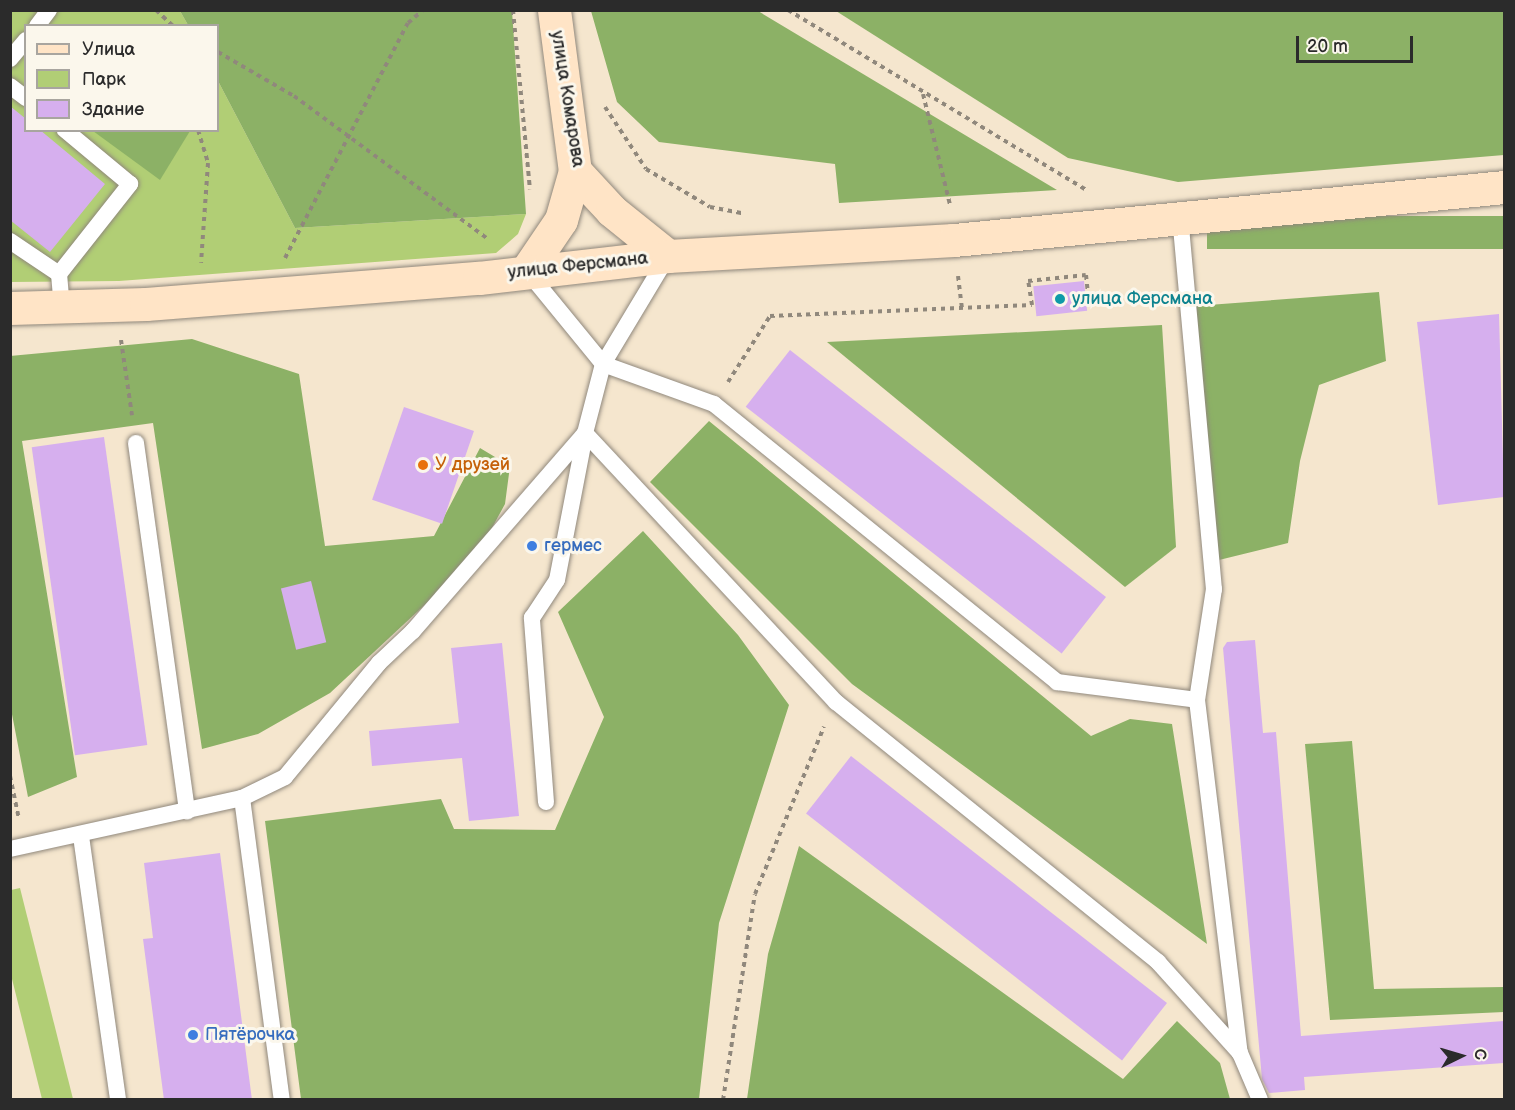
<!DOCTYPE html>
<html>
<head>
<meta charset="utf-8">
<style>
  body { margin:0 }
  #map { position:relative; width:1515px; height:1110px; overflow:hidden; background:#f5e6ce; font-family:"Balsamiq Sans",sans-serif }
  div>[style] { position:absolute }
  [style*='--x'] { left:calc(var(--x)*1px); top:calc(var(--y)*1px); width:calc(var(--w)*1px); rotate:calc(var(--a)*1deg) }
  .green>* { inset:0; background:#b1ce75 }
  .forest>* { inset:0; background:#8cb166; transform-origin:0 0 }
  .building>* { inset:0; background:#d6afee; transform-origin:0 0 }
  .path>* { height:4px; margin-top:-2px; transform-origin:0; background:repeating-linear-gradient(90deg,#90887c 0 4.5px,transparent 0 9px) }
  .roads { filter:drop-shadow(0 0 2px #90887c) drop-shadow(0 0 2px #90887c) }
  .lane>* { height:16px; margin:-8px; padding:0 8px; transform-origin:8px; border-radius:8px; background:#fff }
  .secondary>* { height:33px; margin:-16.5px; padding:0 16.5px; transform-origin:16.5px; border-radius:16.5px; background:#ffe4c6 }
  .dots>* { width:16px; height:16px; translate:-50% -50%; box-sizing:border-box; border:3px solid #fbf7ec; border-radius:50% }
  span { translate:-50% -50%; white-space:nowrap; text-align:center; line-height:1.15; -webkit-text-stroke:6px #fbf7ec; paint-order:stroke }
  .street-label { font-size:18px; color:#2b2b2b }
  .culture-label { font-size:18px; color:#0d838f }
  .left { translate:0 -50%; text-align:left }
  .food-label { font-size:18px; color:#c56008 }
  .shop-label { font-size:18px; color:#366cbe }
  .frame { position:absolute; inset:0; border:12px solid #2b2b2b; pointer-events:none }
  .legend { position:absolute; left:24px; top:24px; width:195px; height:108px; box-sizing:border-box; background:#fbf7ec; border:2px solid #a8a59f; margin:0; padding:8px 10px; list-style:none; font-size:18px; color:#2b2b2b }
  .legend li { display:flex; align-items:center; gap:12px; height:30px }
  .legend b { width:30px; border:2px solid #a8a59f }
  .north { position:absolute; left:1431px; top:1026px; width:60px; height:60px; -webkit-text-stroke:4px #fbf7ec; paint-order:stroke; rotate:85deg; font-size:16px; font-weight:700; line-height:24px; text-align:center; color:#2b2b2b }
  .north::after { content:''; display:block; margin:auto; width:21px; height:27px; background:#2b2b2b; clip-path:polygon(50% 0,100% 100%,50% 72%,0 100%) }
  .scale { position:absolute; left:1296px; top:36px; width:117px; height:27px; box-sizing:border-box; border:3px solid #2b2b2b; border-top:0; padding-left:8px; font-size:18px; line-height:21px; white-space:nowrap; color:#2b2b2b; -webkit-text-stroke:4px #fbf7ec; paint-order:stroke }
</style>
</head>
<body>
<div id="map">
  <div class="green">
    <i style="clip-path:polygon(10px 11px,180px 11px,188px 25px,26px 26px,26px 130px,218px 130px,218px 81px,295px 228px,526px 214px,518px 234px,496px 253px,119px 281px,11px 282px)"></i>
    <i style="clip-path:polygon(20px 888px,73px 1099px,42px 1099px,11px 975px,11px 890px)"></i>
  </div>
  <div class="forest">
    <i style="clip-path:polygon(180px 11px,512px 11px,526px 214px,295px 228px,218px 81px,218px 26px,188px 25px)"></i>
    <i style="clip-path:polygon(591px 11px,758px 11px,1057px 190px,839px 203px,835px 164px,659px 142px,617px 102px)"></i>
    <i style="clip-path:polygon(836px 11px,1504px 11px,1504px 155px,1178px 182px,1068px 158px)"></i>
    <i style="clip-path:polygon(93px 131px,190px 131px,160px 180px)"></i>
    <i style="left:1504px;top:216px;width:33px;height:297px;rotate:90deg"></i>
    <i style="clip-path:polygon(1379px 292px,1386px 361px,1319px 385px,1300px 461px,1288px 543px,1219px 560px,1195px 306px)"></i>
    <i style="clip-path:polygon(1162px 325px,1176px 547px,1125px 587px,827px 342px)"></i>
    <i style="clip-path:polygon(192px 339px,299px 374px,325px 546px,434px 536px,480px 448px,510px 466px,505px 504px,487px 537px,446px 585px,330px 693px,258px 734px,202px 749px,153px 423px,22px 441px,77px 777px,28px 797px,10px 704px,10px 356px)"></i>
    <i style="clip-path:polygon(709px 421px,1091px 736px,1130px 719px,1172px 724px,1207px 944px,852px 684px,650px 482px)"></i>
    <i style="clip-path:polygon(643px 531px,738px 635px,789px 705px,719px 923px,699px 1099px,301px 1099px,265px 821px,441px 799px,454px 829px,555px 830px,604px 717px,558px 612px)"></i>
    <i style="clip-path:polygon(1352px 741px,1374px 989px,1504px 987px,1504px 1012px,1330px 1020px,1305px 744px)"></i>
    <i style="clip-path:polygon(799px 846px,1123px 1079px,1177px 1021px,1220px 1063px,1230px 1099px,747px 1099px,768px 954px)"></i>
  </div>
  <div class="building">
    <i style="clip-path:polygon(10px 106px,26px 119px,26px 130px,40px 130px,105px 184px,50px 252px,10px 220px)"></i>
    <i style="left:1084px;top:281px;width:30px;height:51px;rotate:84deg"></i>
    <i style="clip-path:polygon(1499px 314px,1504px 497px,1438px 505px,1417px 322px)"></i>
    <i style="left:790px;top:350px;width:401px;height:72px;rotate:38deg"></i>
    <i style="left:404px;top:407px;width:74px;height:98px;rotate:19deg"></i>
    <i style="left:104px;top:437px;width:311px;height:73px;rotate:82deg"></i>
    <i style="left:311px;top:581px;width:63px;height:31px;rotate:76deg"></i>
    <i style="clip-path:polygon(1255px 640px,1263px 733px,1276px 732px,1301px 1036px,1504px 1021px,1504px 1063px,1304px 1077px,1305px 1090px,1269px 1093px,1262px 1079px,1223px 648px,1227px 642px)"></i>
    <i style="clip-path:polygon(502px 643px,519px 816px,469px 821px,462px 758px,372px 766px,369px 731px,459px 723px,451px 648px)"></i>
    <i style="left:851px;top:756px;width:401px;height:73px;rotate:38deg"></i>
    <i style="clip-path:polygon(220px 853px,252px 1100px,164px 1100px,143px 939px,153px 938px,144px 863px)"></i>
  </div>
  <div class="path">
    <i style="--x:156;--y:10;--w:23;--a:43"></i>
    <i style="--x:513;--y:10;--w:180;--a:84.6"></i>
    <i style="--x:788;--y:10;--w:348;--a:31.1"></i>
    <i style="--x:218;--y:52;--w:88;--a:30.1"></i>
    <i style="--x:294;--y:96;--w:241;--a:36.4"></i>
    <i style="--x:923;--y:94;--w:114;--a:76.3"></i>
    <i style="--x:605;--y:107;--w:74;--a:56.5"></i>
    <i style="--x:646;--y:169;--w:74;--a:30.7"></i>
    <i style="--x:710;--y:207;--w:33;--a:11"></i>
    <i style="--x:198;--y:130;--w:34;--a:73"></i>
    <i style="--x:208;--y:163;--w:100;--a:94"></i>
    <i style="--x:285;--y:258;--w:265;--a:-62.4"></i>
    <i style="--x:408;--y:23;--w:20;--a:-41"></i>
    <i style="--x:958;--y:276;--w:32;--a:83"></i>
    <i style="--x:121;--y:340;--w:76;--a:81.7"></i>
    <i style="--x:728;--y:382;--w:78;--a:-57.5"></i>
    <i style="--x:770;--y:316;--w:262;--a:-2.4"></i>
    <i style="--x:1032;--y:305;--w:24;--a:-99"></i>
    <i style="--x:1028;--y:281;--w:58;--a:-5.9"></i>
    <i style="--x:1086;--y:275;--w:27;--a:84"></i>
    <i style="--x:1089;--y:302;--w:71;--a:-4.8"></i>
    <i style="--x:10;--y:776;--w:44;--a:78.2"></i>
    <i style="--x:723;--y:1100;--w:208;--a:-81.2"></i>
    <i style="--x:755;--y:894;--w:181;--a:-67.6"></i>
  </div>
  <div class="roads">
    <div class="lane">
      <i style="--x:37;--y:26;--w:20;--a:-53"></i>
      <i style="--x:10;--y:59;--w:25;--a:-50"></i>
      <i style="--x:10;--y:86;--w:20;--a:37"></i>
      <i style="--x:1180;--y:216;--w:375;--a:84.8"></i>
      <i style="--x:1214;--y:589;--w:112;--a:98.7"></i>
      <i style="--x:1197;--y:700;--w:356;--a:83.1"></i>
      <i style="--x:1240;--y:1053;--w:51;--a:66.9"></i>
      <i style="--x:10;--y:241;--w:59;--a:34"></i>
      <i style="--x:59;--y:274;--w:33;--a:85"></i>
      <i style="--x:668;--y:256;--w:126;--a:121"></i>
      <i style="--x:603;--y:364;--w:71;--a:104.6"></i>
      <i style="--x:585;--y:433;--w:368;--a:47"></i>
      <i style="--x:836;--y:702;--w:414;--a:38.9"></i>
      <i style="--x:1158;--y:962;--w:122;--a:48"></i>
      <i style="--x:527;--y:271;--w:120;--a:50.7"></i>
      <i style="--x:603;--y:364;--w:118;--a:19.8"></i>
      <i style="--x:714;--y:404;--w:442;--a:39"></i>
      <i style="--x:1057;--y:682;--w:141;--a:7.3"></i>
      <i style="--x:59;--y:274;--w:115;--a:-51.7"></i>
      <i style="--x:130;--y:184;--w:85;--a:-140.3"></i>
      <i style="--x:136;--y:443;--w:372;--a:82.1"></i>
      <i style="--x:242;--y:798;--w:305;--a:82.5"></i>
      <i style="--x:546;--y:802;--w:185;--a:-94.4"></i>
      <i style="--x:532;--y:618;--w:45;--a:-56.7"></i>
      <i style="--x:557;--y:580;--w:149;--a:-79.1"></i>
      <i style="--x:81;--y:836;--w:267;--a:82"></i>
      <i style="--x:10;--y:849;--w:238;--a:-12.4"></i>
      <i style="--x:242;--y:798;--w:48;--a:-26"></i>
      <i style="--x:285;--y:777;--w:148;--a:-50.5"></i>
      <i style="--x:379;--y:663;--w:47;--a:-43.3"></i>
      <i style="--x:413;--y:631;--w:262;--a:-49"></i>
    </div>
    <div class="secondary">
      <i style="--x:554;--y:10;--w:162;--a:82.6"></i>
      <i style="--x:575;--y:171;--w:54;--a:47.2"></i>
      <i style="--x:612;--y:211;--w:72;--a:38.8"></i>
      <i style="--x:527;--y:270;--w:60;--a:-55.8"></i>
      <i style="--x:561;--y:220;--w:51;--a:-74.1"></i>
      <i style="--x:10;--y:308;--w:136;--a:-1.7"></i>
      <i style="--x:146;--y:304;--w:334;--a:-4.5"></i>
      <i style="--x:479;--y:278;--w:190;--a:-6.6"></i>
      <i style="--x:668;--y:256;--w:286;--a:-3.2"></i>
      <i style="--x:954;--y:240;--w:553;--a:-5.5"></i>
    </div>
  </div>
  <div class="dots">
    <i style="left:1060px;top:299px;background:#0f9aa8"></i>
    <i style="left:423px;top:465px;background:#e8710a"></i>
    <i style="left:532px;top:546px;background:#3f7fe0"></i>
    <i style="left:193px;top:1035px;background:#3f7fe0"></i>
  </div>
  <div class="street-label">
    <span style="left:567px;top:99px;rotate:81deg">улица Комарова</span>
    <span style="left:578px;top:266px;rotate:-6deg">улица Ферсмана</span>
  </div>
  <div class="culture-label">
    <span class="left" style="left:1072px;top:299px">улица Ферсмана</span>
  </div>
  <div class="food-label">
    <span class="left" style="left:435px;top:465px">У друзей</span>
  </div>
  <div class="shop-label">
    <span class="left" style="left:544px;top:546px">гермес</span>
    <span class="left" style="left:205px;top:1035px">Пятёрочка</span>
  </div>
  <div class="frame"></div>
  <ul class="legend">
  <li><b style="height:8px;background:#ffe4c6"></b>Улица</li>
  <li><b style="height:16px;background:#b1ce75"></b>Парк</li>
  <li><b style="height:16px;background:#d6afee"></b>Здание</li>
  </ul>
  <div class="north">С</div>
  <div class="scale">20 m</div>
</div>
</body>
</html>
